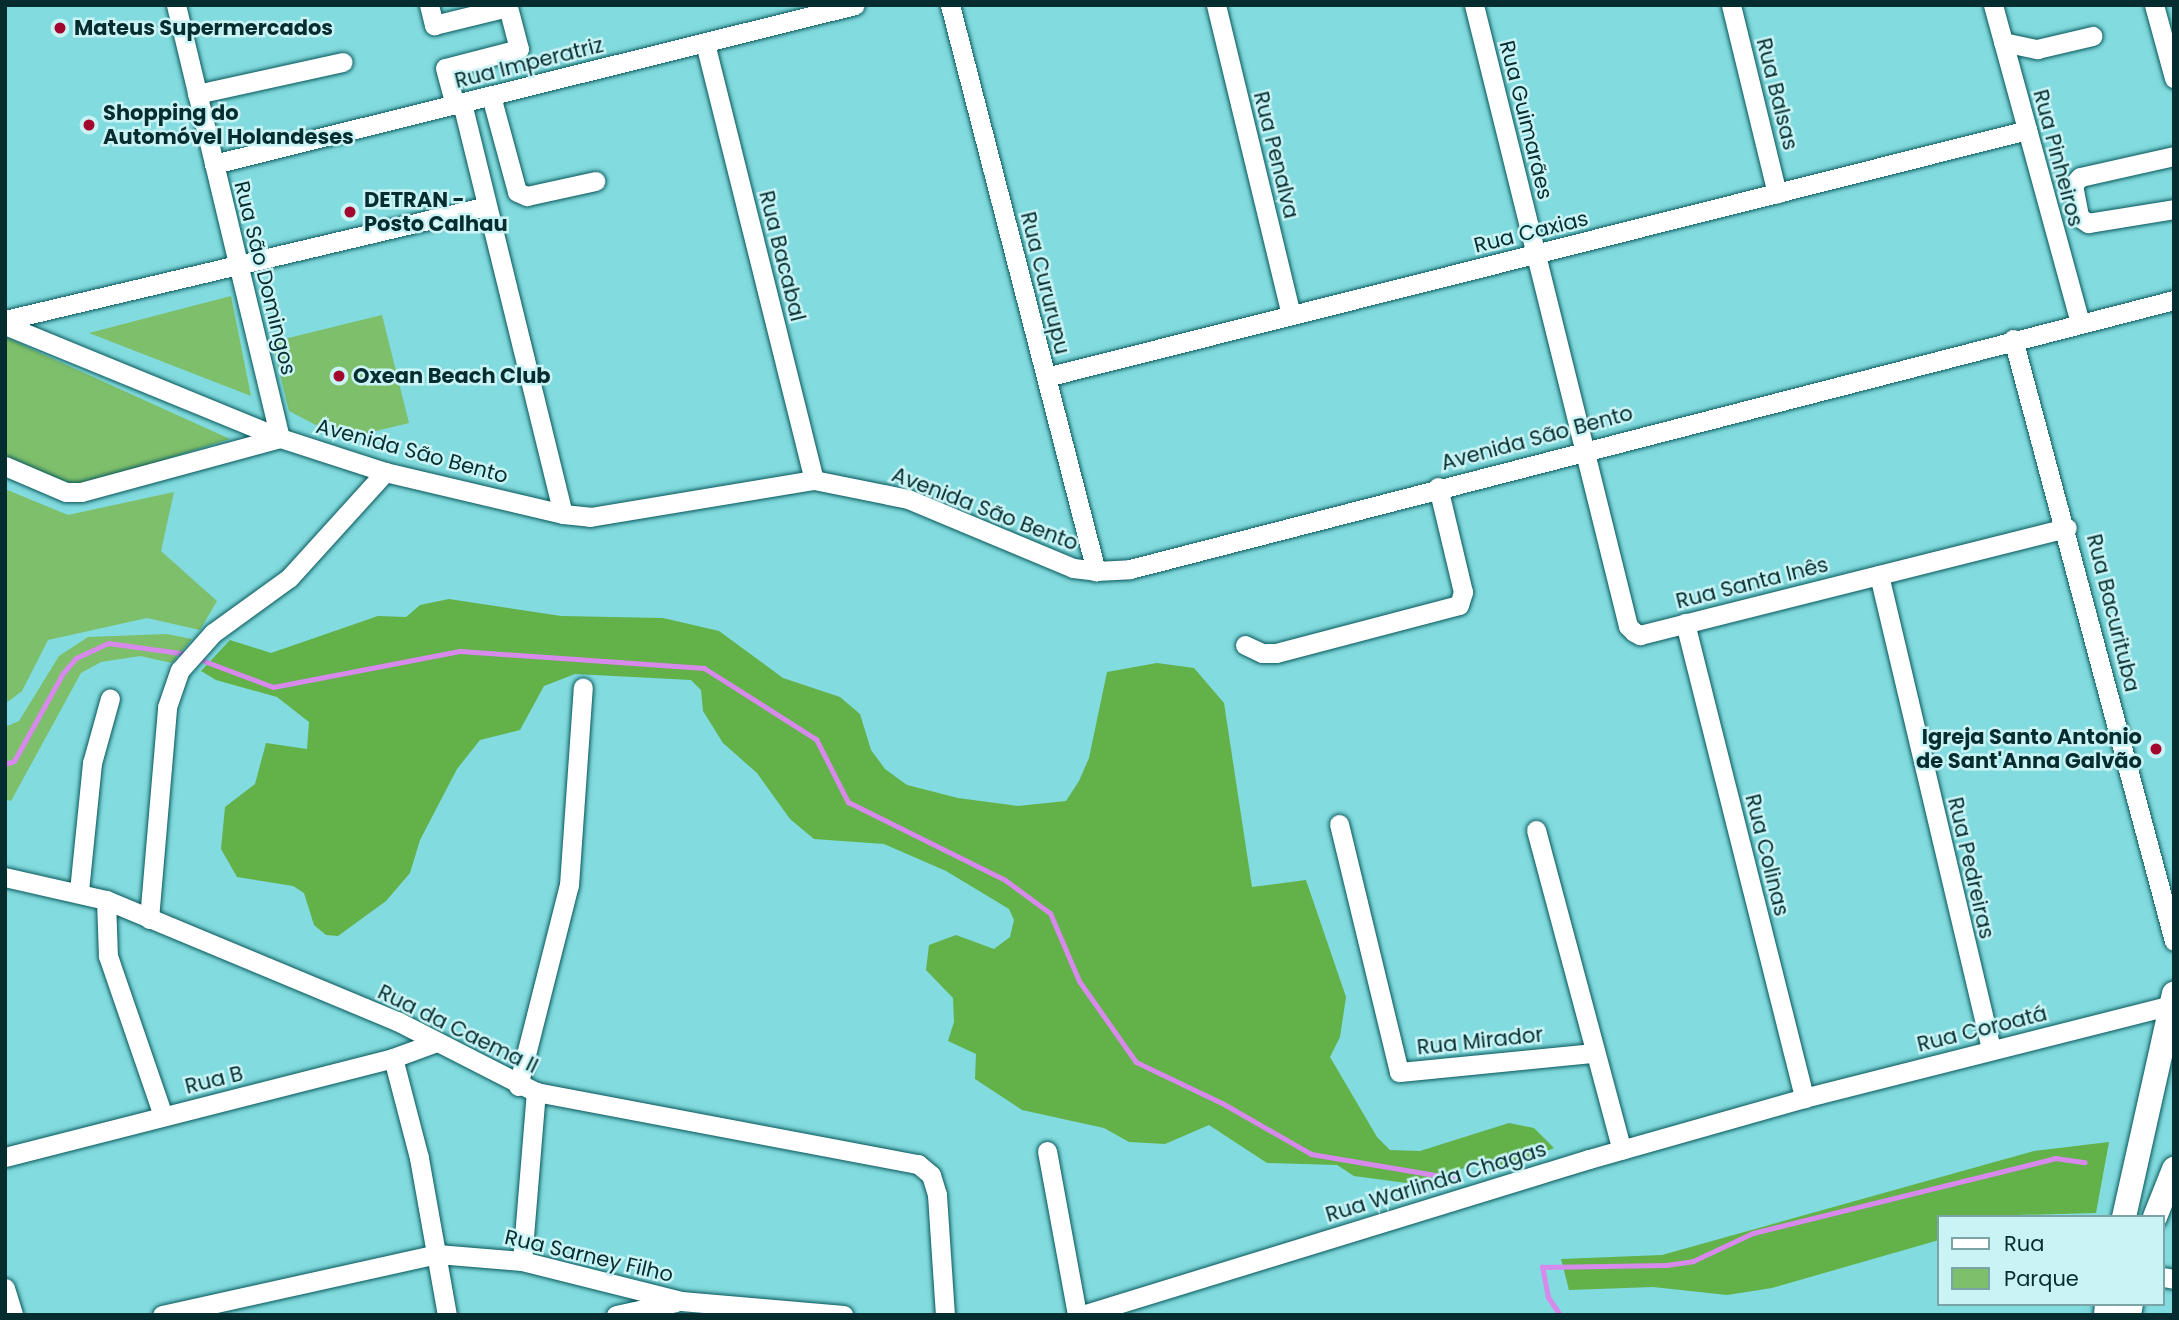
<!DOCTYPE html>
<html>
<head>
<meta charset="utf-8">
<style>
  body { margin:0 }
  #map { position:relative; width:2179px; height:1320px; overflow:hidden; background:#82dbde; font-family:Poppins,sans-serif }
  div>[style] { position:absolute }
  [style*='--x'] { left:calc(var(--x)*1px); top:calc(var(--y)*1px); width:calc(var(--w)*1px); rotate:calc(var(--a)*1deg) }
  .green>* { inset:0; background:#7ebf6b }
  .forest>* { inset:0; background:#62b149 }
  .stream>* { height:5px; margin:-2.5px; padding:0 2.5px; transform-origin:2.5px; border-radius:2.5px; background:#d789ec }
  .roads { filter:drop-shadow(0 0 2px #08575a) drop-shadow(0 0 2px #08575a) }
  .minor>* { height:19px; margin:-9.5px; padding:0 9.5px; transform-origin:9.5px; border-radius:9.5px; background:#fff }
  .major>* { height:24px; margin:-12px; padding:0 12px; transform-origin:12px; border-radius:12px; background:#fff }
  .dots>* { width:19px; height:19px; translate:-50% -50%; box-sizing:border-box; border:4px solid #caf3f5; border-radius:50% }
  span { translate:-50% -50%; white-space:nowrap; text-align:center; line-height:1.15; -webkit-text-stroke:5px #caf3f5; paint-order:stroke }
  .poi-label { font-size:21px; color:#052d2f; font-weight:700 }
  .left { translate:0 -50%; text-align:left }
  .right { translate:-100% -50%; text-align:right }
  .street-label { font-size:21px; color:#052d2f }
  .frame { position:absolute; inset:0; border:7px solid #052d2f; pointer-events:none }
  .legend { position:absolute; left:1937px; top:1215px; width:228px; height:91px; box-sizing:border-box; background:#caf3f5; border:2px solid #7ba4a6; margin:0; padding:9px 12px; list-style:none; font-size:21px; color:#052d2f }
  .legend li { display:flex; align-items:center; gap:14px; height:35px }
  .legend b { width:35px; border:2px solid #7ba4a6 }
</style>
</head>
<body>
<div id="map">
  <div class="green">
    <i style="clip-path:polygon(231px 296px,251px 396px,89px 333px)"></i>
    <i style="clip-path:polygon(382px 315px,409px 423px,343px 439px,289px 411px,272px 342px)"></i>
    <i style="clip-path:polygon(5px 337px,230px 439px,80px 486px,16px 464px,5px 454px)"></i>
    <i style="clip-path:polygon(5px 489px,68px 515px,174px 492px,161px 551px,217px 601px,200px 630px,147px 618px,48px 640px,22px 691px,5px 704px)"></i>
    <i style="clip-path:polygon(167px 634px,192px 639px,172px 663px,140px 656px,101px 662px,81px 673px,11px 801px,5px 799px,5px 727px,19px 721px,59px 656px,88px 637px)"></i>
  </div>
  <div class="forest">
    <i style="clip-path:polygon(449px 599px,561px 616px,663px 618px,719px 631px,783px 678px,840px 697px,860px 714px,871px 750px,885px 769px,907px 785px,958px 798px,1018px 806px,1066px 801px,1079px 781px,1089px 758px,1107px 672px,1157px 663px,1194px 668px,1224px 703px,1252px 887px,1306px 880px,1346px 997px,1340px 1037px,1330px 1057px,1377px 1137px,1390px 1150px,1420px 1151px,1509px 1123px,1534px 1128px,1554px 1148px,1505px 1168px,1474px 1165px,1414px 1184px,1354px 1176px,1337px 1165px,1267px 1163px,1209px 1125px,1165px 1144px,1129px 1142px,1104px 1128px,1022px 1110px,975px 1079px,976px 1054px,948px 1041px,954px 1022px,953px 998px,926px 970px,929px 945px,956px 935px,994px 949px,1010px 937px,1014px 920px,1009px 909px,946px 871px,884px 844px,814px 839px,790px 819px,757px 773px,723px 743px,703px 711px,701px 690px,691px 680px,575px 674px,544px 686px,520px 730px,480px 740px,457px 769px,420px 840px,410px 873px,386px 901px,338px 936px,326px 935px,314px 925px,304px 893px,293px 886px,237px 877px,221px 849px,225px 807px,255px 784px,266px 743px,307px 749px,309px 722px,277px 697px,216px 680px,201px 671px,230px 640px,271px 653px,378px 616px,406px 617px,420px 605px)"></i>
    <i style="clip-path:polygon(2109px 1142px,2096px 1213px,1939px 1217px,1939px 1240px,1772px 1288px,1727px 1295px,1653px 1287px,1569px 1290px,1561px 1259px,1662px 1255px,2034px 1151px)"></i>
  </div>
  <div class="stream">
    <i style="--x:196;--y:658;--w:82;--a:20.6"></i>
    <i style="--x:273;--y:687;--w:190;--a:-10.9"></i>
    <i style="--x:460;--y:651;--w:245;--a:4"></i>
    <i style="--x:704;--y:668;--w:133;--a:32.4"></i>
    <i style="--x:816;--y:739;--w:71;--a:63.1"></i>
    <i style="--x:848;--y:802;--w:175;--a:26.4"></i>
    <i style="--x:1005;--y:880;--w:56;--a:36.3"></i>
    <i style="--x:1050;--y:913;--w:74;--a:66.9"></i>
    <i style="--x:1079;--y:981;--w:99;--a:54.9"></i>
    <i style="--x:1136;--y:1062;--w:95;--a:25.5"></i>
    <i style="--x:1222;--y:1103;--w:103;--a:29.8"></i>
    <i style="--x:1311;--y:1154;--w:144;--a:9.6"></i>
    <i style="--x:5;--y:764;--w:9;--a:-18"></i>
    <i style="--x:14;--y:761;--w:101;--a:-60.9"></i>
    <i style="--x:63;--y:673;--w:20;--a:-49"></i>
    <i style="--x:76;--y:658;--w:35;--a:-25"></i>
    <i style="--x:108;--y:643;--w:80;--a:7.9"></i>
    <i style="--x:1560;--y:1315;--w:22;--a:-124"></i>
    <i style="--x:1548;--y:1297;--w:31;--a:-101"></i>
    <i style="--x:1542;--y:1267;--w:124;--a:-0.9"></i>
    <i style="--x:1666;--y:1265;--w:27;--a:-8"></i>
    <i style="--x:1693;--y:1261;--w:66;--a:-25"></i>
    <i style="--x:1753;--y:1233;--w:311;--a:-13.9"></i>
    <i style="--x:2055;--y:1158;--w:30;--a:8"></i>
  </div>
  <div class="roads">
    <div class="minor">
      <i style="--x:176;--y:5;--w:445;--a:76.5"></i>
      <i style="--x:429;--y:5;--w:21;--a:76"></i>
      <i style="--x:434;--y:25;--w:76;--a:-13.7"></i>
      <i style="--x:508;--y:7;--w:43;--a:75.3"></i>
      <i style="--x:519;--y:49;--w:76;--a:165.6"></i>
      <i style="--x:445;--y:68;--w:38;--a:75"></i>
      <i style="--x:950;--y:5;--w:585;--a:75.54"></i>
      <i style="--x:1216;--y:5;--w:319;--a:76.4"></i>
      <i style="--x:1474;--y:5;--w:640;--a:76.07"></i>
      <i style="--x:1628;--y:626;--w:8;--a:45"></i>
      <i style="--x:1634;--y:632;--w:7;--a:27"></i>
      <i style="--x:1640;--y:635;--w:440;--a:-14.1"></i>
      <i style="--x:1731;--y:5;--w:194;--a:76.3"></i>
      <i style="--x:1993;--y:5;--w:329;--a:74.7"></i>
      <i style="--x:2154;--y:5;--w:76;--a:74.7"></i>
      <i style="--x:2003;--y:42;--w:35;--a:12"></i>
      <i style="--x:2037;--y:49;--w:57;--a:-13.3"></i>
      <i style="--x:705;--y:43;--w:450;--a:76"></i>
      <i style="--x:197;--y:94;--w:149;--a:-12.4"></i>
      <i style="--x:491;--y:96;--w:99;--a:74.8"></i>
      <i style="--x:517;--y:192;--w:11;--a:22"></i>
      <i style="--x:527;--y:196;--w:70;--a:-12.4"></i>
      <i style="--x:462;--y:103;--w:423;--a:76.2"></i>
      <i style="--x:2174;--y:156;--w:96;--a:167.4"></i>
      <i style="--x:2080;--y:177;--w:11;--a:131"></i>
      <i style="--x:2073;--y:185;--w:33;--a:79"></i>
      <i style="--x:2079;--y:217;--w:11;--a:34"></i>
      <i style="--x:2088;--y:223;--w:87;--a:-9.2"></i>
      <i style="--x:214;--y:164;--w:660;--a:-13.93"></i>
      <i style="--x:5;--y:320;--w:495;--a:-13.3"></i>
      <i style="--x:5;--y:325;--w:297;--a:22.3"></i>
      <i style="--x:280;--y:438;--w:110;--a:17.9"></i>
      <i style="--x:385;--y:472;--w:183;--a:13.3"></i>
      <i style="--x:563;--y:514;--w:27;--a:6"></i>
      <i style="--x:590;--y:517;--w:227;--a:-9.4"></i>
      <i style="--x:814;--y:480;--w:96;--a:11.4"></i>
      <i style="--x:908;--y:499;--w:179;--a:22.7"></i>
      <i style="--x:1073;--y:568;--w:23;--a:7"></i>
      <i style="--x:1096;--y:571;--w:34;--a:-3"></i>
      <i style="--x:1130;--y:569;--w:1078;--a:-14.45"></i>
      <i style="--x:2013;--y:339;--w:623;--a:75.03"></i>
      <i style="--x:1046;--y:377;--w:1012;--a:-14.13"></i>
      <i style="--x:5;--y:466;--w:66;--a:23.1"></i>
      <i style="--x:66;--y:492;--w:15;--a:0"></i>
      <i style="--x:81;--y:492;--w:206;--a:-15.2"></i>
      <i style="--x:1879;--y:575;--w:488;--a:76.7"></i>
      <i style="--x:1685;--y:623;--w:490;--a:75.9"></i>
      <i style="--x:1245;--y:645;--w:19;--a:25"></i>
      <i style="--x:1262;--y:653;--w:14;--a:0"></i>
      <i style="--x:1276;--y:653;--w:189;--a:-14.7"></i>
      <i style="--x:1459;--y:605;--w:14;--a:-73"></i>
      <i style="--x:1463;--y:592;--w:108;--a:-103.4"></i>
      <i style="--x:1339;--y:824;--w:255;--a:76.4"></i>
      <i style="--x:1399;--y:1072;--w:194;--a:-5.6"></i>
      <i style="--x:1536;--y:830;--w:331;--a:75"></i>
      <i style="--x:5;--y:877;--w:104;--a:12.8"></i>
      <i style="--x:106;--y:900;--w:315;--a:22.6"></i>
      <i style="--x:397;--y:1021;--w:156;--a:27.1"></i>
      <i style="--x:536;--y:1092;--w:389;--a:10.7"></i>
      <i style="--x:918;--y:1164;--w:17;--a:40"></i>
      <i style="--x:931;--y:1175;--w:21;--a:73"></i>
      <i style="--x:937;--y:1195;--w:120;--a:86.2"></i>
      <i style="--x:79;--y:891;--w:129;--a:-84.2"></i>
      <i style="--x:92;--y:763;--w:67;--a:-74.5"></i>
      <i style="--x:106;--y:900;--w:56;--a:88"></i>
      <i style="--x:108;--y:956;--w:169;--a:71"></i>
      <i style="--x:149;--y:919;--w:213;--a:-85.1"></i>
      <i style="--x:167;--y:707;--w:39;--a:-71"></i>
      <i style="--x:180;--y:670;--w:50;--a:-48.3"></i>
      <i style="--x:213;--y:633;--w:94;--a:-35.9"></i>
      <i style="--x:289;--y:578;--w:143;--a:-47.8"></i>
      <i style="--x:393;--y:1058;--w:103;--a:75.4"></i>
      <i style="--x:419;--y:1158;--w:159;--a:79.9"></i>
      <i style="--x:518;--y:1086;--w:207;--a:-75.8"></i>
      <i style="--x:569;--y:885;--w:198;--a:-86"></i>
      <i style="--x:1047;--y:1151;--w:167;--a:79.6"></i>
      <i style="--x:5;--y:1157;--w:400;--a:-14.3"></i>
      <i style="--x:393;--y:1058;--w:44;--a:-20.1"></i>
      <i style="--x:522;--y:1261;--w:170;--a:-85.3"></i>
      <i style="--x:2163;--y:1277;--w:11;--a:10"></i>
      <i style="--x:5;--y:1288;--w:28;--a:73"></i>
      <i style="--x:162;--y:1315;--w:282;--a:-12.5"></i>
      <i style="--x:437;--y:1254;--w:85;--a:4.7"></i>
      <i style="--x:522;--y:1261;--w:164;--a:14.1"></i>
      <i style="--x:681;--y:1301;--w:163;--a:4.9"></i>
      <i style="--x:616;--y:1315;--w:61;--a:-12.2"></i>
      <i style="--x:1082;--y:1315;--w:530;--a:-17.1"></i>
      <i style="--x:1589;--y:1159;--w:223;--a:-15.8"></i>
      <i style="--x:1804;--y:1098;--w:380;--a:-14.2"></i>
    </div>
    <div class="major">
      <i style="--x:2124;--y:1217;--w:229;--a:-77.4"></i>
      <i style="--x:2155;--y:1217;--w:52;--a:-68.4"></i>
      <i style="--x:2106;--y:1315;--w:11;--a:-85"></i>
      <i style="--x:2129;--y:1315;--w:11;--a:-80"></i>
    </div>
  </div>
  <div class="dots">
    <i style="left:60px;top:28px;background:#a4072d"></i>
    <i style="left:89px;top:125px;background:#a4072d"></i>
    <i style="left:350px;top:212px;background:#a4072d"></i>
    <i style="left:339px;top:376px;background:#a4072d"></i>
    <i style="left:2156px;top:749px;background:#a4072d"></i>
  </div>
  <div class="poi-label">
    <span class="left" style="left:74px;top:28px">Mateus Supermercados</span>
    <span class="left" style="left:103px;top:125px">Shopping do<br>Automóvel Holandeses</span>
    <span class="left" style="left:364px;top:212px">DETRAN -<br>Posto Calhau</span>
    <span class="left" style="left:353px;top:376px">Oxean Beach Club</span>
    <span class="right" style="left:2142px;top:749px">Igreja Santo Antonio<br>de Sant'Anna Galvão</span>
  </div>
  <div class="street-label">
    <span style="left:529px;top:63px;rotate:-14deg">Rua Imperatriz</span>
    <span style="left:1777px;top:94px;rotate:76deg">Rua Balsas</span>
    <span style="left:1526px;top:120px;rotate:76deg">Rua Guimarães</span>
    <span style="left:1276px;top:155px;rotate:76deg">Rua Penalva</span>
    <span style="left:2058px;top:158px;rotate:75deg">Rua Pinheiros</span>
    <span style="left:1531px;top:232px;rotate:-14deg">Rua Caxias</span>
    <span style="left:782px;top:256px;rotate:76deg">Rua Bacabal</span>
    <span style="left:265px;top:278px;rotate:76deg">Rua São Domingos</span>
    <span style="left:1045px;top:283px;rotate:76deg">Rua Cururupu</span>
    <span style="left:1537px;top:438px;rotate:-15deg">Avenida São Bento</span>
    <span style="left:412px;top:451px;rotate:15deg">Avenida São Bento</span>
    <span style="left:985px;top:509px;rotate:21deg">Avenida São Bento</span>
    <span style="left:1752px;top:583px;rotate:-14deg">Rua Santa Inês</span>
    <span style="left:2113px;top:613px;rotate:76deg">Rua Bacurituba</span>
    <span style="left:1767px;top:855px;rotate:76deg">Rua Colinas</span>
    <span style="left:1971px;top:868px;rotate:77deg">Rua Pedreiras</span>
    <span style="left:458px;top:1029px;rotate:26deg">Rua da Caema II</span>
    <span style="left:1982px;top:1029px;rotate:-14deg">Rua Coroatá</span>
    <span style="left:1480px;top:1041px;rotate:-6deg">Rua Mirador</span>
    <span style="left:214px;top:1080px;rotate:-14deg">Rua B</span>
    <span style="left:1436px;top:1182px;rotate:-17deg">Rua Warlinda Chagas</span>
    <span style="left:589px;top:1256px;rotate:13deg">Rua Sarney Filho</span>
  </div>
  <div class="frame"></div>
  <ul class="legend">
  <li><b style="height:9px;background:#fff"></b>Rua</li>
  <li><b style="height:19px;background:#7ebf6b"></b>Parque</li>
  </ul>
</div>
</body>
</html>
